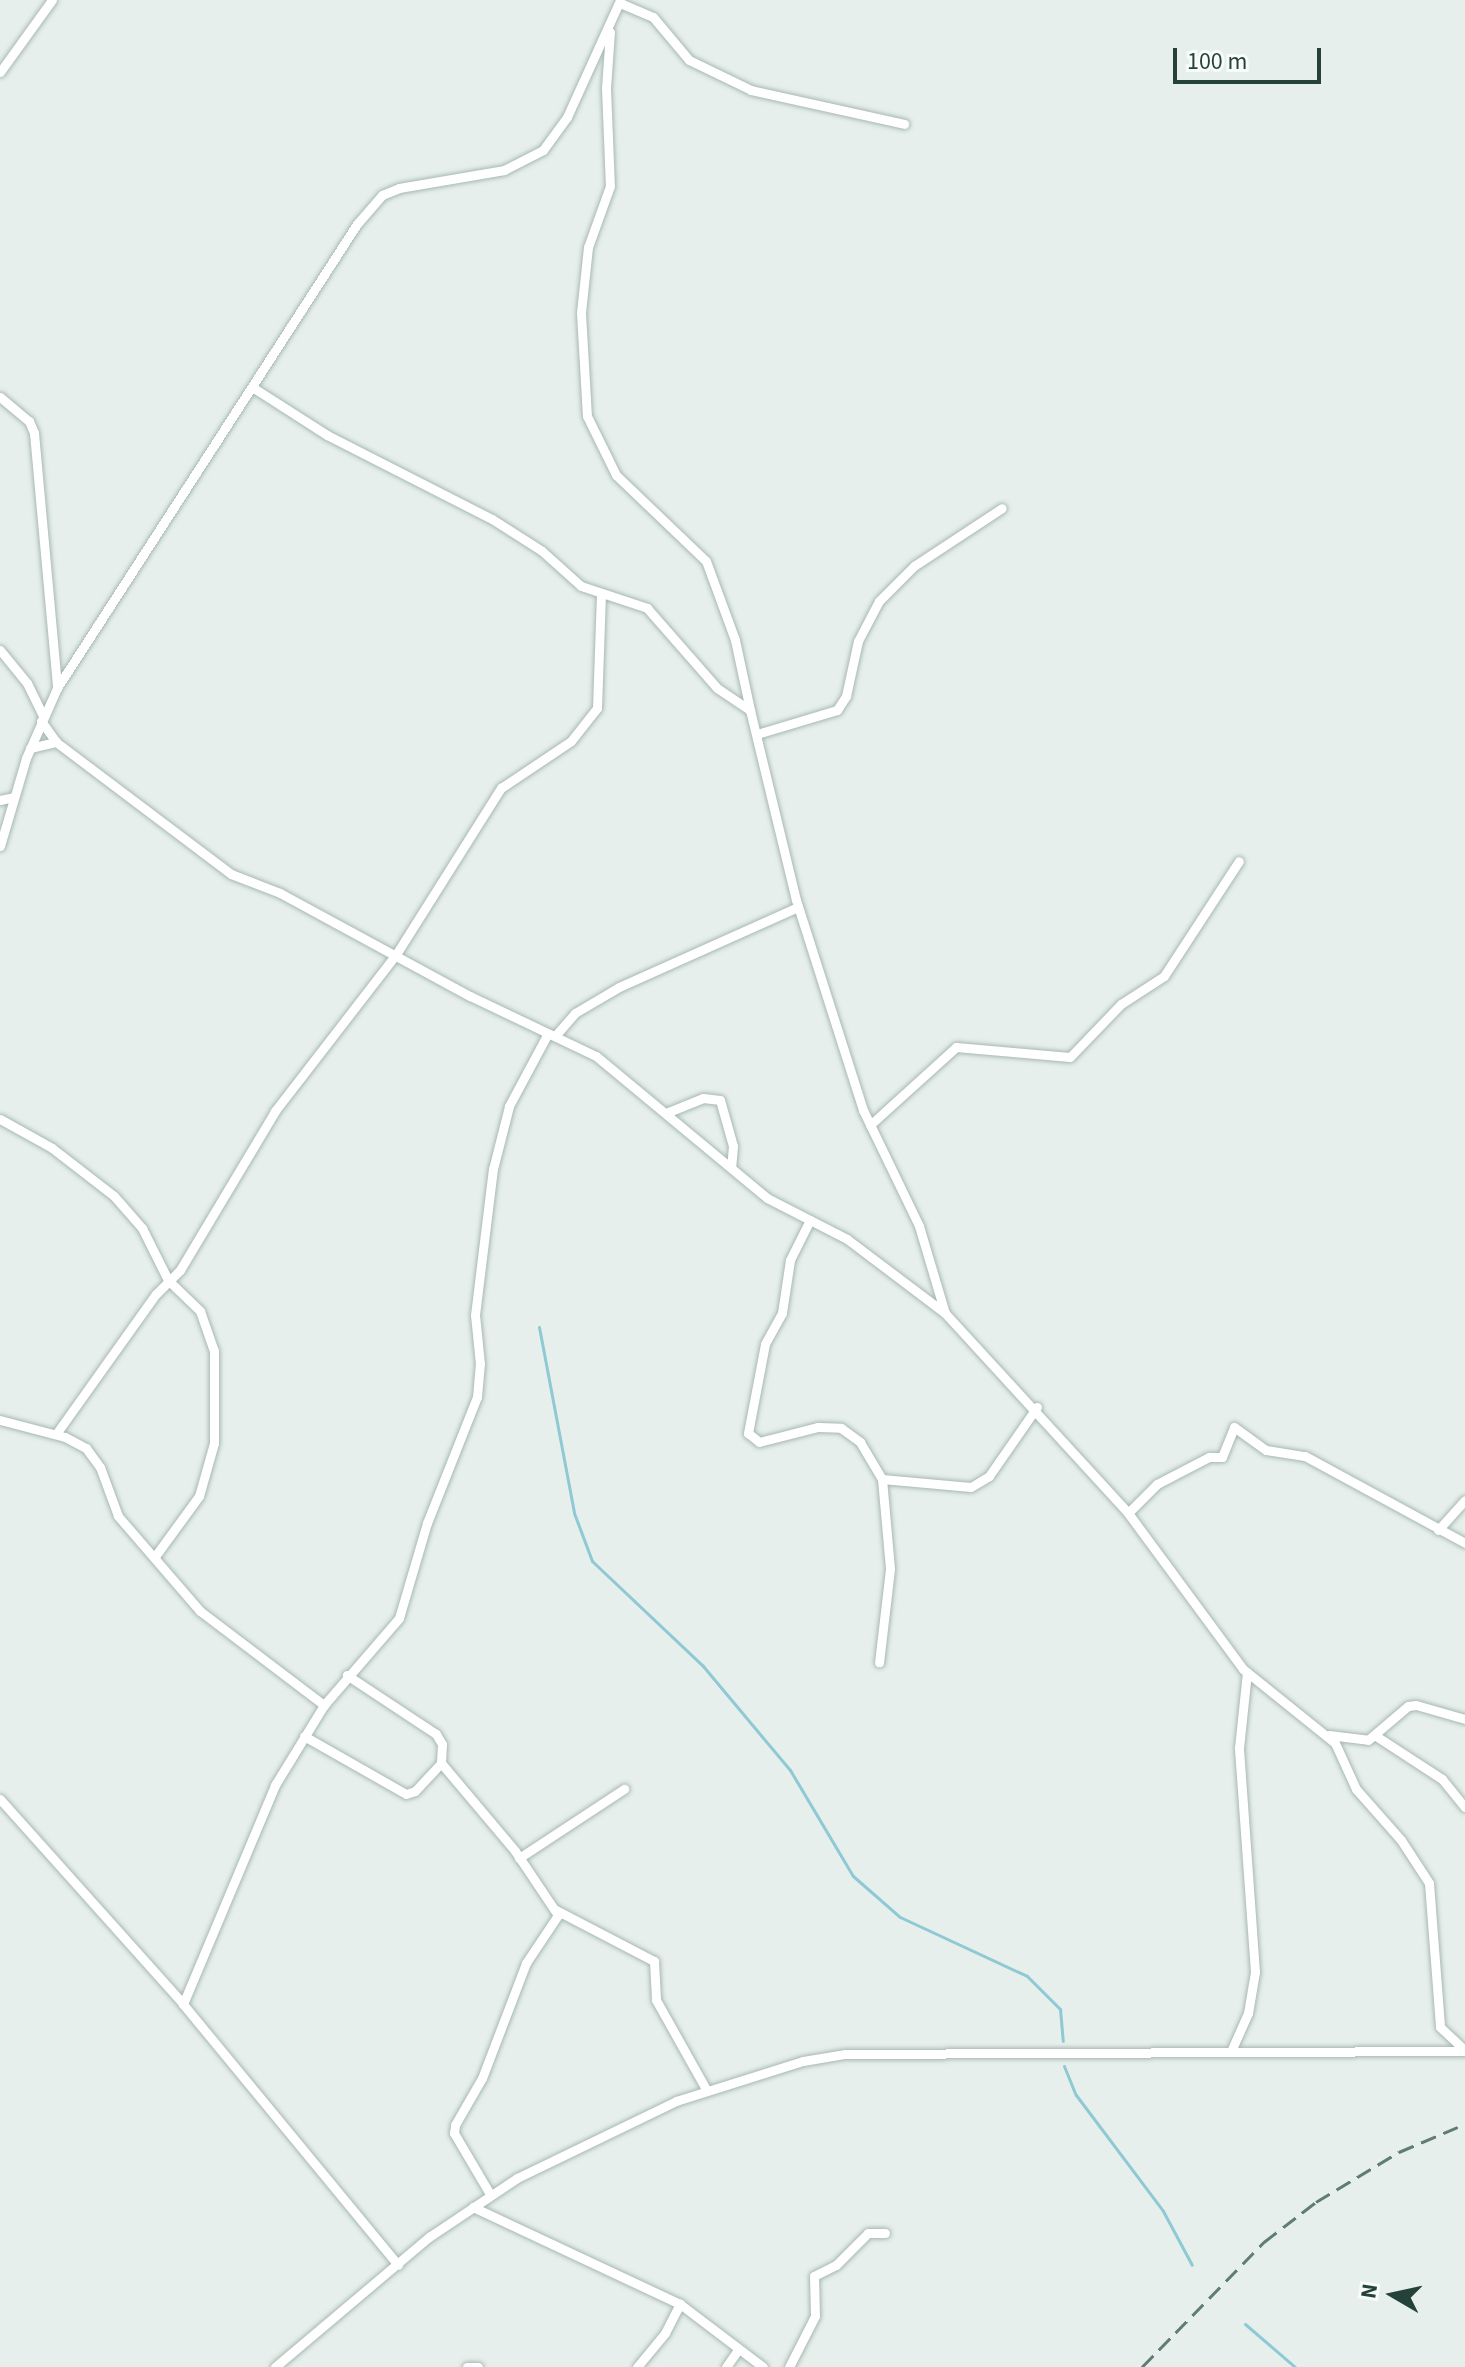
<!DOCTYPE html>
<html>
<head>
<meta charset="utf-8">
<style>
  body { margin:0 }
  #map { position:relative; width:1465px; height:2367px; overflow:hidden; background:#e6efeb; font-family:"Source Sans 3",sans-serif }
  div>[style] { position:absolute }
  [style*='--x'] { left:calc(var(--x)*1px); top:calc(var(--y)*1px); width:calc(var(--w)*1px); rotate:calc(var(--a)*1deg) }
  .stream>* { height:3px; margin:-1.5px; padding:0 1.5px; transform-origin:1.5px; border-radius:1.5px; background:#8ec9d4 }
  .roads { filter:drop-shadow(0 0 2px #a8b8b2) drop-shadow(0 0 2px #a8b8b2) }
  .street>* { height:9px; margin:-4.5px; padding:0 4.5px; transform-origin:4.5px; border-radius:4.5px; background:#fff }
  .rail>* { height:3px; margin-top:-1.5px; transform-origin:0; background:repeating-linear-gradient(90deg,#5f7d75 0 16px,transparent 0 24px) }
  span { translate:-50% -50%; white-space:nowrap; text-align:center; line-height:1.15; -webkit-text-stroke:7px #f7fbf9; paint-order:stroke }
  .north { position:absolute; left:1353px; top:2255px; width:80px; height:80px; -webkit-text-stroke:6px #f7fbf9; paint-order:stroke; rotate:279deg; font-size:22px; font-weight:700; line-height:32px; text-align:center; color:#24423a }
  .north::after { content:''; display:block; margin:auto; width:28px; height:36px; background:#24423a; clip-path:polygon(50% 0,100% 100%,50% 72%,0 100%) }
  .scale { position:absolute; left:1173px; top:48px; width:148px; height:36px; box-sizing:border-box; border:4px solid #24423a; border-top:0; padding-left:10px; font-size:24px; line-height:28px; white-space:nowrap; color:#24423a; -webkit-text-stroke:6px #f7fbf9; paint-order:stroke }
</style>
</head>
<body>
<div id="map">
  <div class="stream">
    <i style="--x:539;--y:1327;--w:189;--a:79.3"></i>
    <i style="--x:574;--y:1513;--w:51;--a:69.4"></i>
    <i style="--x:592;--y:1561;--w:153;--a:43.4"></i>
    <i style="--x:703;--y:1666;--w:136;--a:50.1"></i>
    <i style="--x:790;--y:1770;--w:123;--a:59.3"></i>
    <i style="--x:853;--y:1876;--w:62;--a:41.1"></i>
    <i style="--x:900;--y:1917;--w:140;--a:24.9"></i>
    <i style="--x:1027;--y:1976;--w:47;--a:45"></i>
    <i style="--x:1060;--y:2009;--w:32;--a:85"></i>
    <i style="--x:1064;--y:2066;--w:31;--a:68"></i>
    <i style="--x:1076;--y:2095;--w:145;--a:53.1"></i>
    <i style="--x:1163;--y:2211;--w:61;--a:61.8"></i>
    <i style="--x:1245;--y:2324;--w:66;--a:40.7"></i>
  </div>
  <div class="roads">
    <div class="street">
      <i style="--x:620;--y:3;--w:36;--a:23"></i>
      <i style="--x:653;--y:17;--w:56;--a:50.1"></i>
      <i style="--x:689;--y:60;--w:69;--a:25.8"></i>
      <i style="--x:751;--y:90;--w:157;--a:12.5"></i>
      <i style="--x:610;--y:32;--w:56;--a:94.1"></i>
      <i style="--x:606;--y:88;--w:98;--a:87.7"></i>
      <i style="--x:610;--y:186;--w:65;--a:109.8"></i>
      <i style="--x:588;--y:247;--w:66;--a:96.1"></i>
      <i style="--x:581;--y:313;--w:103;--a:86.7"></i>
      <i style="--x:587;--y:416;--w:66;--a:63.8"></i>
      <i style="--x:616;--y:475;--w:124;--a:43.7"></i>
      <i style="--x:706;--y:561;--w:84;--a:69.8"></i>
      <i style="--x:735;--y:640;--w:72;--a:77.9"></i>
      <i style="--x:0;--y:72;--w:89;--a:-54.2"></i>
      <i style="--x:252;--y:387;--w:89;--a:32.6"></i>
      <i style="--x:327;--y:435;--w:185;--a:27"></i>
      <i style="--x:492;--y:519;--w:59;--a:32.6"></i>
      <i style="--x:542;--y:551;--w:52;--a:41.9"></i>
      <i style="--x:581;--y:586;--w:70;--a:18.4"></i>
      <i style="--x:647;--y:608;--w:106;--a:48.8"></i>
      <i style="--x:717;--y:688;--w:40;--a:34"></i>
      <i style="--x:750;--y:710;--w:195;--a:76.4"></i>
      <i style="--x:796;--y:900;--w:220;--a:72.3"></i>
      <i style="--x:863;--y:1110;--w:129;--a:64.2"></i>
      <i style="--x:919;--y:1226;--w:91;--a:73.4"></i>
      <i style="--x:0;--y:397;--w:38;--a:40"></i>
      <i style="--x:29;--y:421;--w:13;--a:67"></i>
      <i style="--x:34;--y:433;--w:256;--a:84.8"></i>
      <i style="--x:0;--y:650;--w:43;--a:50.7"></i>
      <i style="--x:27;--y:683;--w:37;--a:64"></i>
      <i style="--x:41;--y:721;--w:26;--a:54"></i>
      <i style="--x:56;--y:742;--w:219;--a:37"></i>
      <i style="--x:231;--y:874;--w:53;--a:21.2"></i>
      <i style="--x:280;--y:893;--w:216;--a:28.5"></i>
      <i style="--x:470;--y:996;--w:140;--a:25.5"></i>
      <i style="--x:596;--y:1056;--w:222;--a:39.7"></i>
      <i style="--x:767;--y:1198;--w:90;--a:27.1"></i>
      <i style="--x:847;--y:1239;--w:123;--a:37.1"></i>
      <i style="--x:945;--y:1313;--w:271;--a:47.5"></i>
      <i style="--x:1128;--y:1513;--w:194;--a:53.6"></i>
      <i style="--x:1243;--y:1669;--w:118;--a:38.8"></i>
      <i style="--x:1335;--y:1743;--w:51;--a:65.5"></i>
      <i style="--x:1356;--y:1789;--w:68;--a:48.6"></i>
      <i style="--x:1401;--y:1840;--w:51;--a:56.9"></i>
      <i style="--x:1429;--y:1883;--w:144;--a:85.6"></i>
      <i style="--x:1440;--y:2027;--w:34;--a:43"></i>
      <i style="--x:757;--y:734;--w:84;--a:-16.7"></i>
      <i style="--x:837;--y:710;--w:17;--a:-57"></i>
      <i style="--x:846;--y:696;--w:56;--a:-77.7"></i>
      <i style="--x:858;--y:641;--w:45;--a:-62.3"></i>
      <i style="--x:879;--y:601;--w:49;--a:-45"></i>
      <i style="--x:914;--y:566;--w:105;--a:-33.4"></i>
      <i style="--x:30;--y:748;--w:27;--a:-13"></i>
      <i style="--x:0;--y:800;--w:14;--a:-12"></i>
      <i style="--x:0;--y:846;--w:92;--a:-73.5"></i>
      <i style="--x:26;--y:758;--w:77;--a:-66.1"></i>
      <i style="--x:57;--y:688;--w:553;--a:-57.12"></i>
      <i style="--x:357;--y:224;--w:38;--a:-49"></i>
      <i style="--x:382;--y:195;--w:18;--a:-22"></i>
      <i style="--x:399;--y:188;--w:107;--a:-9.7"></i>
      <i style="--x:504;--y:170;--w:44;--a:-27.1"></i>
      <i style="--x:543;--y:150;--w:41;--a:-54"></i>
      <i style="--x:567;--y:117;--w:128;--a:-65.6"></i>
      <i style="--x:555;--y:1036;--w:30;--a:-49"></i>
      <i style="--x:575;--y:1013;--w:51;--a:-30.6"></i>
      <i style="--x:619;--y:987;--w:196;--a:-24.1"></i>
      <i style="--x:666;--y:1113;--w:40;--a:-22"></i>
      <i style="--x:703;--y:1098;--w:17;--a:7"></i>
      <i style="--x:720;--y:1100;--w:48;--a:74.2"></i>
      <i style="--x:733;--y:1146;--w:21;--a:95"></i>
      <i style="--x:0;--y:1119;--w:60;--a:29.1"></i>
      <i style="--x:52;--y:1148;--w:78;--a:37.7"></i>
      <i style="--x:114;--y:1196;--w:43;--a:48.8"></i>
      <i style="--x:142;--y:1228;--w:58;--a:63.4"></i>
      <i style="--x:168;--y:1280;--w:45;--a:44.1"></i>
      <i style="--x:200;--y:1311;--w:42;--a:70.7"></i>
      <i style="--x:214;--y:1351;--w:92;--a:90"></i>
      <i style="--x:214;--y:1443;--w:55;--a:105.8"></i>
      <i style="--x:199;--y:1496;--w:73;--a:126.1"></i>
      <i style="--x:870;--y:1125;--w:116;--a:-42.2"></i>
      <i style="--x:956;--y:1047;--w:114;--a:5"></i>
      <i style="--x:1070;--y:1057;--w:74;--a:-46.1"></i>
      <i style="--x:1121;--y:1004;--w:51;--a:-33.1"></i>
      <i style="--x:1164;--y:976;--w:137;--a:-56.9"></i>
      <i style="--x:810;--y:1220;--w:45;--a:116.6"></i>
      <i style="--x:790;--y:1260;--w:54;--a:98.6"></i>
      <i style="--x:782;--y:1313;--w:35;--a:119"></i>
      <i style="--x:765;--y:1344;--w:91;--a:100.8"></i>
      <i style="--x:748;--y:1433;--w:14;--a:39"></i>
      <i style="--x:759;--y:1442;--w:61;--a:-14.3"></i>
      <i style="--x:818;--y:1427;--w:23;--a:2"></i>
      <i style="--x:841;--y:1428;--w:24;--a:36"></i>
      <i style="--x:860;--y:1442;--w:43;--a:59.3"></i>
      <i style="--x:882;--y:1479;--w:90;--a:84.9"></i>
      <i style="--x:890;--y:1569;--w:94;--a:96.7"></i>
      <i style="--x:0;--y:1420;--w:67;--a:14.7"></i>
      <i style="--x:65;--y:1437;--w:24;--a:28"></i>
      <i style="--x:86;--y:1448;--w:24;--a:54"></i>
      <i style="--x:100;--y:1467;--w:52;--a:69.8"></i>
      <i style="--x:118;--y:1516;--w:125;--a:49.2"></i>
      <i style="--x:200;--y:1611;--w:156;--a:37.2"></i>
      <i style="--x:56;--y:1434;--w:172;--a:-54.5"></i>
      <i style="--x:156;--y:1294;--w:34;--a:-45"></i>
      <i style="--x:180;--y:1270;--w:185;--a:-59.1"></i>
      <i style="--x:275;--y:1111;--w:196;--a:-52.3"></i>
      <i style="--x:395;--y:956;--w:199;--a:-57.8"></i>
      <i style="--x:501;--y:788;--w:84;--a:-33.9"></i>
      <i style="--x:571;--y:741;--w:42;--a:-51.8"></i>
      <i style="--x:597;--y:708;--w:115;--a:-88"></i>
      <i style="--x:882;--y:1479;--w:89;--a:5.1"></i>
      <i style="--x:971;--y:1487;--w:21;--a:-31"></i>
      <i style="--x:989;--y:1476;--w:84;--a:-55.2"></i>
      <i style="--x:1128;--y:1513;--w:41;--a:-45"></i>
      <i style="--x:1157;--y:1484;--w:59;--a:-27.4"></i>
      <i style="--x:1209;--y:1457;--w:13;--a:0"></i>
      <i style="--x:1222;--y:1457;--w:32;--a:-68"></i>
      <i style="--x:1234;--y:1427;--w:39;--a:36"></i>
      <i style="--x:1266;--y:1450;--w:39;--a:9"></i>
      <i style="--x:1305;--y:1456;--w:182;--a:28.5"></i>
      <i style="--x:1438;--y:1530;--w:40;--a:-48"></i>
      <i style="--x:1329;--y:1735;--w:39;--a:7"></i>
      <i style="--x:1368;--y:1740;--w:52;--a:-40.4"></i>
      <i style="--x:1408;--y:1706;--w:8;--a:-7"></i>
      <i style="--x:1416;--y:1705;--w:51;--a:15.9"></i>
      <i style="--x:304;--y:1736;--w:117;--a:29.6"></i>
      <i style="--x:406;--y:1794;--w:9;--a:-18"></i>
      <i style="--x:415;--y:1791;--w:38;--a:-47"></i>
      <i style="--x:441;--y:1763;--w:19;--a:-87"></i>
      <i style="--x:442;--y:1744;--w:12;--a:-121"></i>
      <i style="--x:436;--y:1734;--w:107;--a:-146.5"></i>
      <i style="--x:1376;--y:1736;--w:79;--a:33.1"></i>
      <i style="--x:1442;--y:1779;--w:36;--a:51"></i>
      <i style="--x:441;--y:1763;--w:115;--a:49.9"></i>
      <i style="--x:515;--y:1851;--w:77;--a:56.1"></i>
      <i style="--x:558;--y:1915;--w:58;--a:123.7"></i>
      <i style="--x:526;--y:1963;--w:123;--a:110.9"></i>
      <i style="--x:482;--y:2078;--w:54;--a:119.9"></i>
      <i style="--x:455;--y:2125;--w:8;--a:97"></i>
      <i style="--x:454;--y:2133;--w:71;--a:59.5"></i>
      <i style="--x:0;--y:1799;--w:275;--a:48.2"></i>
      <i style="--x:183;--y:2004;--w:338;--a:50.5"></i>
      <i style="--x:519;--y:1858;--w:126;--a:-33.3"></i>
      <i style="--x:554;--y:1909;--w:113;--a:27.5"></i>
      <i style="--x:654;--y:1961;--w:39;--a:87"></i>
      <i style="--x:656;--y:2000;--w:102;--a:60.7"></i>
      <i style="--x:183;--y:2004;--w:238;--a:-67.2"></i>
      <i style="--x:275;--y:1785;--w:94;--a:-58.5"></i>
      <i style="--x:324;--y:1705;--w:115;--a:-49.2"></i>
      <i style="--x:399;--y:1618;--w:99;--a:-73.6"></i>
      <i style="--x:427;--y:1523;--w:136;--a:-68.4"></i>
      <i style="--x:477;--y:1397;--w:33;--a:-85"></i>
      <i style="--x:480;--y:1364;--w:49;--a:-95.8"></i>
      <i style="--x:475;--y:1315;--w:147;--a:-83"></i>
      <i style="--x:493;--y:1169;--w:65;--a:-75.7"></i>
      <i style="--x:509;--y:1106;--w:81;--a:-61.8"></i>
      <i style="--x:1232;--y:2049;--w:39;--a:-66"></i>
      <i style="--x:1248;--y:2013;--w:42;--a:-80.3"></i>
      <i style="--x:1255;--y:1972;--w:225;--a:-94.1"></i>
      <i style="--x:1239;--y:1748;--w:76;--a:-84"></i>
      <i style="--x:473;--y:2207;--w:229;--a:25.1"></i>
      <i style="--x:680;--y:2304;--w:104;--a:37.2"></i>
      <i style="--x:275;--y:2367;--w:202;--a:-40.2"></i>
      <i style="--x:429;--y:2237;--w:106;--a:-33.8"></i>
      <i style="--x:517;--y:2178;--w:177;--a:-25.8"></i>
      <i style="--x:676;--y:2101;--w:133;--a:-17.5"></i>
      <i style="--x:803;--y:2061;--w:43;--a:-9.5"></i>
      <i style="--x:845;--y:2054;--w:620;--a:-0.28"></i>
      <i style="--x:467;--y:2367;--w:11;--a:0"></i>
      <i style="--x:637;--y:2367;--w:44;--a:-50.5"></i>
      <i style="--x:665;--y:2333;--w:33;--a:-63"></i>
      <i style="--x:726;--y:2367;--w:19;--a:-55"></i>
      <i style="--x:789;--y:2367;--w:57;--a:-63"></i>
      <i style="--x:815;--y:2316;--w:40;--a:-91.4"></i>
      <i style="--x:814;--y:2276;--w:25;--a:-27"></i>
      <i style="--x:836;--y:2265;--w:45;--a:-45"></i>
      <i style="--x:868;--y:2233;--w:17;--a:0"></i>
    </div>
  </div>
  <div class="rail">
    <i style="--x:1142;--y:2367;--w:175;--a:-45.7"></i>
    <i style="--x:1264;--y:2242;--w:66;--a:-37.6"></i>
    <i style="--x:1316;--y:2202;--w:97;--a:-31.1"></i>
    <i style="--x:1399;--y:2152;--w:72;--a:-23"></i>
  </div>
  <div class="north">N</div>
  <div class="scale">100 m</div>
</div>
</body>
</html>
